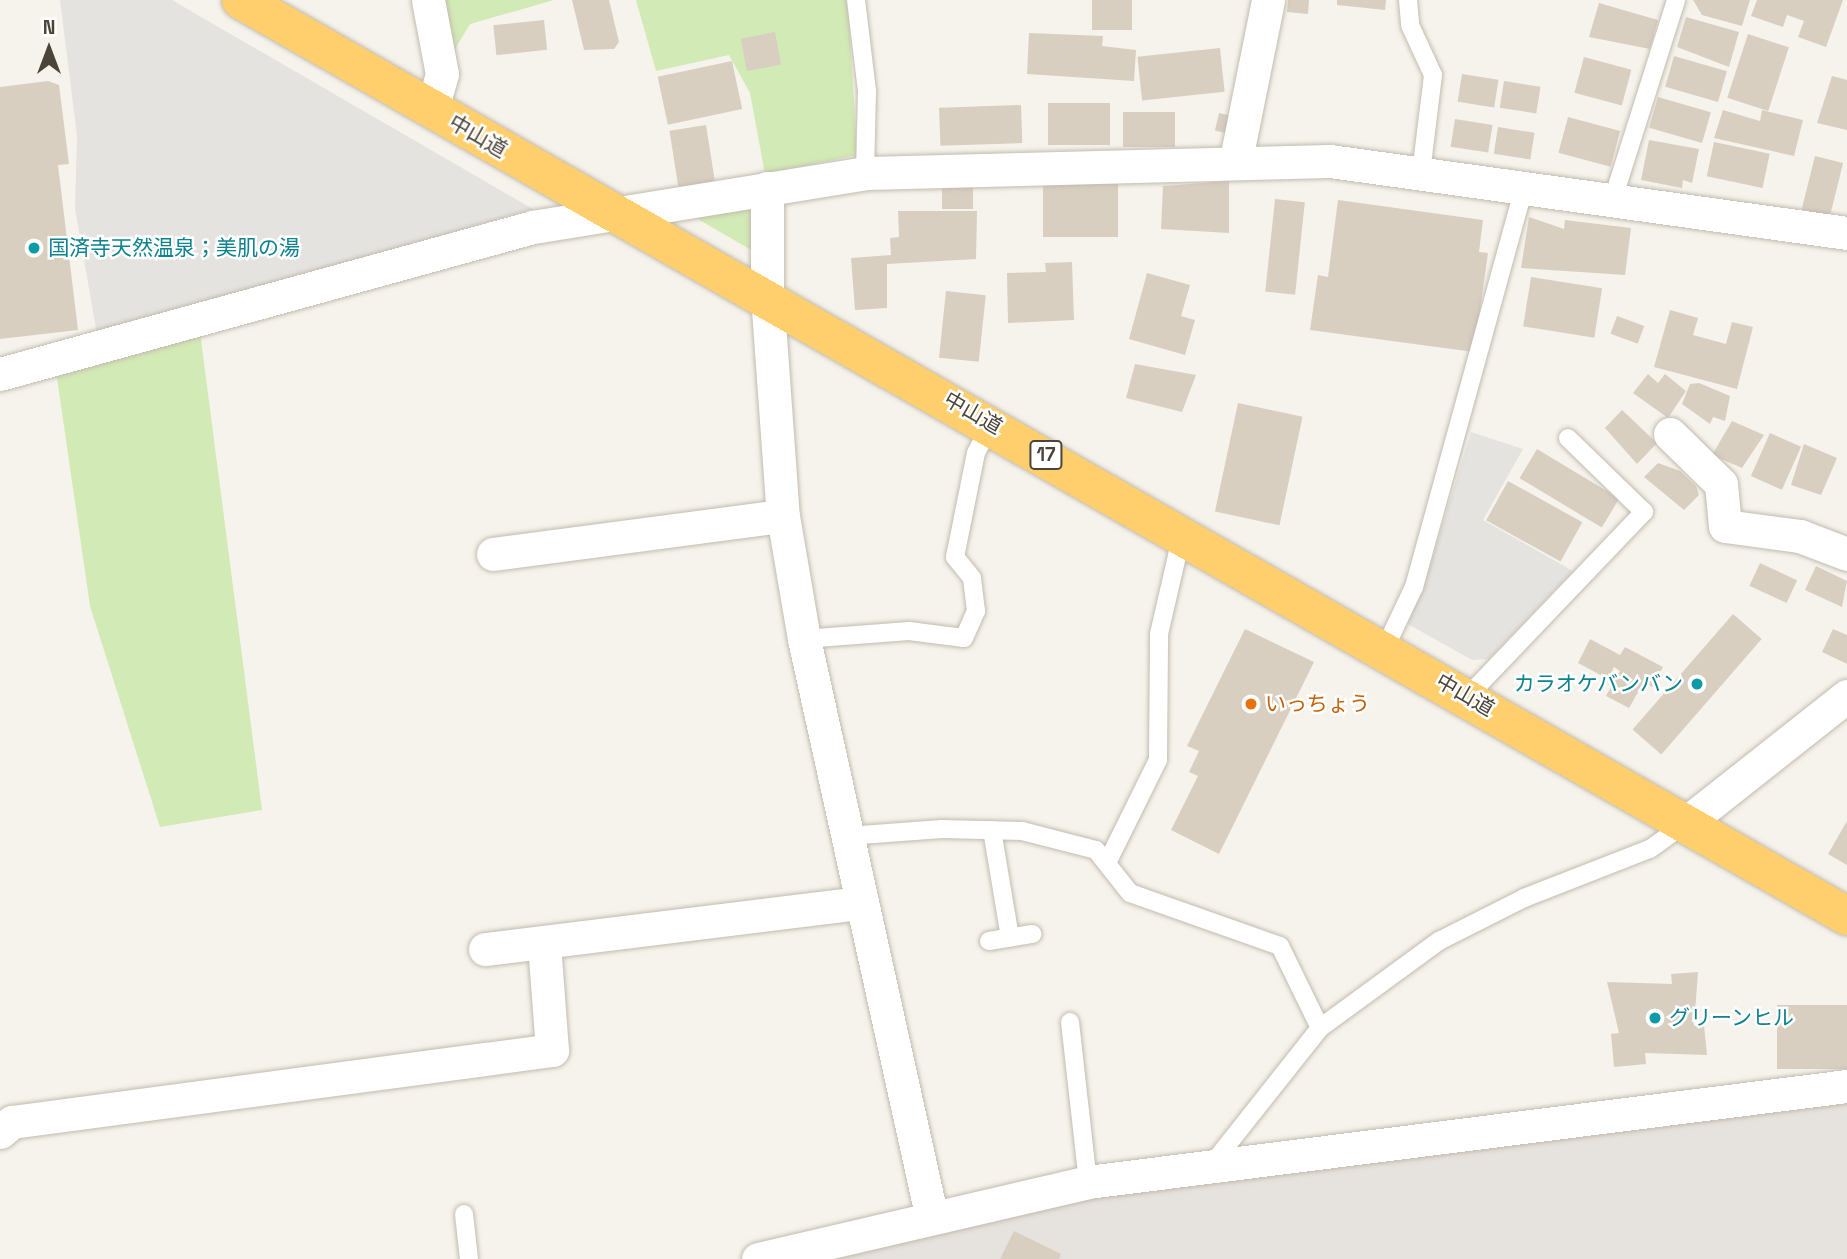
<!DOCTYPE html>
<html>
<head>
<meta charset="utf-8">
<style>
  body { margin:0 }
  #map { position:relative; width:1847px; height:1259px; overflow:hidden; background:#f6f3ec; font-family:"Space Grotesk","Noto Sans JP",sans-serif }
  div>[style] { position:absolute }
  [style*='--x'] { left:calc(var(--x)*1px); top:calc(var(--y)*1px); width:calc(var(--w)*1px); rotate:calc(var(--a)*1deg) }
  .industrial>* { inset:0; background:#e6e2dd }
  .green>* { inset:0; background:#d2eab5 }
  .parking>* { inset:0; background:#e5e3e0 }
  .building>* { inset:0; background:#d8cfc1; transform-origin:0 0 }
  .roads { filter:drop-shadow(0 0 2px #c2bbae) drop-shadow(0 0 2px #c2bbae) }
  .lane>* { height:18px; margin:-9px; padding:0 9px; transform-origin:9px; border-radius:9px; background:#fff }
  .street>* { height:33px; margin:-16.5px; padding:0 16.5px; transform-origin:16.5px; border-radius:16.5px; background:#fff }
  .highway>* { height:38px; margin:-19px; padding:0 19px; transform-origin:19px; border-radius:19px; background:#ffcf6e }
  .dots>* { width:19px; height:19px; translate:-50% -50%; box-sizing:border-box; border:4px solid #fff; border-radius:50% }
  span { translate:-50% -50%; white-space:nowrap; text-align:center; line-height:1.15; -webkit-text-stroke:5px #fff; paint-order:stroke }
  .shield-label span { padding:2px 5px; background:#fff; border:2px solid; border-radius:5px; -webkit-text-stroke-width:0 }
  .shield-label { font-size:19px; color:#4b4439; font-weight:700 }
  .street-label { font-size:21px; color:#4b4439 }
  .culture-label { font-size:21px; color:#0d838f }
  .left { translate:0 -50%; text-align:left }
  .right { translate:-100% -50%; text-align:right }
  .food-label { font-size:21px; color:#c56008 }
  .north { position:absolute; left:14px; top:14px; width:70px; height:70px; -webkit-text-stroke:5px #fff; paint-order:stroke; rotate:0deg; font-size:19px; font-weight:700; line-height:28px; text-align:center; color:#4b4439 }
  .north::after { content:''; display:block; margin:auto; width:24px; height:32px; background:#4b4439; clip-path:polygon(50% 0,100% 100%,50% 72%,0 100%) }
</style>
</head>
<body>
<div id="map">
  <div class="industrial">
    <i style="clip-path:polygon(1847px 1102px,1847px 1259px,835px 1259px,1091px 1199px,1247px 1175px)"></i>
  </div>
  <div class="green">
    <i style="clip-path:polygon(437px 0,554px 0,470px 24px,449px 59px)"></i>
    <i style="clip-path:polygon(636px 0,848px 0,857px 155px,765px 174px,750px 93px,729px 55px,656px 71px)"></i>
    <i style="clip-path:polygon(752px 203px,753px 251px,689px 214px)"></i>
    <i style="clip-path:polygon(200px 332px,262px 810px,160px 827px,90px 606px,56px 371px)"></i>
  </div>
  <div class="parking">
    <i style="clip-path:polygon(60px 0,172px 0,533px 209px,97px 334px,75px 209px,77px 136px)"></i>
    <i style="clip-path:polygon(1471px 432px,1523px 449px,1483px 520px,1573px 571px,1489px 659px,1472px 660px,1406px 623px,1423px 588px)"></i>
  </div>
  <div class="building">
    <i style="clip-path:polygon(572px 0,609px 0,619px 42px,614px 49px,584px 50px)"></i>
    <i style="left:1092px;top:0;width:40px;height:30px"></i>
    <i style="clip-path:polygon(1288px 0,1309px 0,1308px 14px,1287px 12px)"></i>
    <i style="clip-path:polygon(1337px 0,1386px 0,1385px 10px,1337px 5px)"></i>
    <i style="clip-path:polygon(1693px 0,1750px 0,1742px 26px,1702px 15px)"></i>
    <i style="clip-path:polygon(1757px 0,1843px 0,1826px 47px,1798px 37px,1804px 21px,1787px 15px,1783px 27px,1751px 16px)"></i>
    <i style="clip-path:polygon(1599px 3px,1658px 20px,1650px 49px,1589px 37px)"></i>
    <i style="clip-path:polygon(1686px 17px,1739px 32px,1729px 67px,1677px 47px)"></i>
    <i style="left:544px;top:20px;width:30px;height:51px;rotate:84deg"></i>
    <i style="left:775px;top:32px;width:33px;height:35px;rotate:79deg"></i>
    <i style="clip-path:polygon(1029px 33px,1103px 36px,1102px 46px,1136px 50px,1134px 81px,1027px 74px)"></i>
    <i style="left:1748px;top:34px;width:43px;height:67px;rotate:18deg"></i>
    <i style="left:1220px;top:48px;width:44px;height:83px;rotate:84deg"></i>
    <i style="left:1674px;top:56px;width:55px;height:32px;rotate:16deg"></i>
    <i style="left:1584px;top:57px;width:49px;height:37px;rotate:15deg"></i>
    <i style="left:732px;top:61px;width:49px;height:76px;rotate:78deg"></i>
    <i style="left:1462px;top:74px;width:37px;height:28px;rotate:9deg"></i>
    <i style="clip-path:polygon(1832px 76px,1847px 80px,1847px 130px,1817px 123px)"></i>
    <i style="clip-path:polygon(48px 81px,59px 85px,69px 164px,58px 165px,78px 330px,0 339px,0 87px)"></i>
    <i style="left:1504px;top:81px;width:37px;height:27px;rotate:9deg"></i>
    <i style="left:1658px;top:97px;width:55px;height:32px;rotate:16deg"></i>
    <i style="left:1048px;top:103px;width:62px;height:42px"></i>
    <i style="left:1021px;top:105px;width:38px;height:82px;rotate:88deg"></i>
    <i style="clip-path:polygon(1723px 110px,1760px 121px,1762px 110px,1803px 120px,1794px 156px,1714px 138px)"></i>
    <i style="left:1123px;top:112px;width:52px;height:35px"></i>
    <i style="left:1219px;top:113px;width:13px;height:18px;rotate:13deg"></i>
    <i style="left:1568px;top:117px;width:54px;height:37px;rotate:15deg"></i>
    <i style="left:1455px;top:119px;width:38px;height:28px;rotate:9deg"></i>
    <i style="left:706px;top:125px;width:57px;height:37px;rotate:81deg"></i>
    <i style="left:1498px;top:127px;width:37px;height:27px;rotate:9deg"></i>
    <i style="clip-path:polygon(1649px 140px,1699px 149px,1692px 183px,1683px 180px,1682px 188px,1641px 180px)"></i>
    <i style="left:1714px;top:142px;width:57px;height:35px;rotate:12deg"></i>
    <i style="left:1815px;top:156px;width:29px;height:55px;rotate:14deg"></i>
    <i style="clip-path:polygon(1229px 181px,1229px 233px,1161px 229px,1163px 186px)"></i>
    <i style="left:942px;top:184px;width:31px;height:25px"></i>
    <i style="left:1043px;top:184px;width:75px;height:53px"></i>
    <i style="left:1275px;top:199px;width:30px;height:93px;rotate:6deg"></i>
    <i style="clip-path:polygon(1338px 200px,1483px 220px,1479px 252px,1488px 253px,1474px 352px,1310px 330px,1318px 275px,1328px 277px)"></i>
    <i style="clip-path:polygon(898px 211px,977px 211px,976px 259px,887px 264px,887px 308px,855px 310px,851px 258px,891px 255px,890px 238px,899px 237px)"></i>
    <i style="clip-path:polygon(1529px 217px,1564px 229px,1565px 220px,1631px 228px,1625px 275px,1521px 268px)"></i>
    <i style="clip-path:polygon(1072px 262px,1074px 320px,1008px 323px,1007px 273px,1046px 272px,1045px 263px)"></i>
    <i style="clip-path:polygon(1147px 273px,1190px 285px,1181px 316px,1195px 320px,1185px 355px,1129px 339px)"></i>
    <i style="left:1531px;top:277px;width:72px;height:50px;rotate:9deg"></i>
    <i style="left:946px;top:291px;width:40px;height:67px;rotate:6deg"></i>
    <i style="clip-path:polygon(1670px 310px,1698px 318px,1693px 335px,1726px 344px,1732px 322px,1753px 327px,1737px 389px,1654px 367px)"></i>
    <i style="left:1617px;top:316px;width:29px;height:19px;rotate:20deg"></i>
    <i style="clip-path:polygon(1135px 364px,1196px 375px,1182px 412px,1126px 398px)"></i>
    <i style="clip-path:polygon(1648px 374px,1658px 383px,1665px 374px,1686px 391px,1668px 418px,1633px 393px)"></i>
    <i style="clip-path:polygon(1699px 383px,1730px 396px,1725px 421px,1713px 417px,1710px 424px,1682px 404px,1690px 384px)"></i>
    <i style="left:1238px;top:403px;width:66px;height:111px;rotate:12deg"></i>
    <i style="clip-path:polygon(1622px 410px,1657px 443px,1637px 464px,1605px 428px)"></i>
    <i style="clip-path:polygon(1732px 421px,1764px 435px,1742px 468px,1712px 455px)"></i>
    <i style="left:1770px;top:433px;width:34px;height:47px;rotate:24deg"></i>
    <i style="clip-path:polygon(1804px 444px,1837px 458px,1821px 495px,1791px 485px)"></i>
    <i style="left:1537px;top:449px;width:96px;height:34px;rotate:31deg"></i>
    <i style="clip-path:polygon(1658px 463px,1680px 471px,1696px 486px,1699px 495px,1684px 510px,1644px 477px)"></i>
    <i style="left:1508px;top:481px;width:85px;height:45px;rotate:29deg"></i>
    <i style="left:1760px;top:563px;width:41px;height:25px;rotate:25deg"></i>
    <i style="clip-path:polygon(1816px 566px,1847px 581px,1842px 607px,1805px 590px)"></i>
    <i style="left:1733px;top:614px;width:38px;height:153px;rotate:41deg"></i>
    <i style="clip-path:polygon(1245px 629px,1314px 662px,1219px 854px,1171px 830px,1198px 776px,1189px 772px,1199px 751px,1187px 746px)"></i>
    <i style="clip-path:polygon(1833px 629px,1847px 635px,1847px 664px,1822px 652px)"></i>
    <i style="clip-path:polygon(1590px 639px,1620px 655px,1625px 647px,1663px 667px,1652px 687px,1644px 682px,1629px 708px,1606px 696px,1620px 671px,1614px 667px,1608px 679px,1578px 663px)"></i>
    <i style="clip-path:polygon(1847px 821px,1847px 865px,1828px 854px)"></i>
    <i style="clip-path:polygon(1698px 972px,1694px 1026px,1704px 1025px,1707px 1055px,1645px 1053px,1646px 1064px,1614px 1067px,1611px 1034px,1619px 1033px,1607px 982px,1672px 984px,1671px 974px)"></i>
    <i style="left:1847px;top:1005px;width:64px;height:70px;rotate:90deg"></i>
    <i style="clip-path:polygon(1014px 1231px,1061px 1254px,1059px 1259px,1000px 1259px)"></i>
  </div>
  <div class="roads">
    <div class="lane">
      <i style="--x:856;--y:0;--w:92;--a:83.1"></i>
      <i style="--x:867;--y:91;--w:82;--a:91.4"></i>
      <i style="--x:1408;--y:0;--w:25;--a:85"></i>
      <i style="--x:1410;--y:25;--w:55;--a:65.3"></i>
      <i style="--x:1433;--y:75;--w:99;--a:97"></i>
      <i style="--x:1613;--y:199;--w:209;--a:-72.4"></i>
      <i style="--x:804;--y:639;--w:105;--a:-4.4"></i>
      <i style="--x:909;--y:631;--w:55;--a:7.3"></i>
      <i style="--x:964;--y:638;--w:30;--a:-66"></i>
      <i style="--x:976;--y:611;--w:33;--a:-97"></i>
      <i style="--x:972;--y:578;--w:27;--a:-129"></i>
      <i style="--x:955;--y:557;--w:106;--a:-78.6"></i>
      <i style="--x:976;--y:453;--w:33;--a:-63"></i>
      <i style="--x:1385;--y:648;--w:68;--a:-64.6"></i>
      <i style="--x:1414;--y:587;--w:415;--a:-74.6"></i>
      <i style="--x:1468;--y:696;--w:255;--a:-46.3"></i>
      <i style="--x:1644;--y:512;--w:106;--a:-135.8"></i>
      <i style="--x:992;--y:830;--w:109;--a:80.5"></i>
      <i style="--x:847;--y:836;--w:95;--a:-4.2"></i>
      <i style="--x:942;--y:829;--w:80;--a:1.4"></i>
      <i style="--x:1022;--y:831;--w:76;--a:14.4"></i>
      <i style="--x:1096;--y:850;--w:55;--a:51.7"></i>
      <i style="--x:1130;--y:893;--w:159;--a:19.5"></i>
      <i style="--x:1280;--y:946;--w:91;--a:64"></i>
      <i style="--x:1108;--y:861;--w:113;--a:-63.7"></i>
      <i style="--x:1158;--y:760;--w:126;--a:-89.5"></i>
      <i style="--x:1159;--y:634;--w:103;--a:-77"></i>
      <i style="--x:989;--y:941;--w:44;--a:-9.2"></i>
      <i style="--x:1070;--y:1022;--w:161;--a:83.6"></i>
      <i style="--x:1213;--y:1163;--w:172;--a:-51.6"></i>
      <i style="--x:1320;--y:1028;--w:147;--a:-36.2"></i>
      <i style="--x:1439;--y:941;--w:95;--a:-26.8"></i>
      <i style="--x:1524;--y:898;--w:135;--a:-21.3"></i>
      <i style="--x:1650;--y:849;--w:44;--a:-35.8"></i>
      <i style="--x:464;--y:1214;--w:45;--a:83.7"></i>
    </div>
    <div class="street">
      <i style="--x:428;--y:0;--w:75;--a:79.3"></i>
      <i style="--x:442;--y:74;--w:37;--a:106"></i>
      <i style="--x:1236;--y:159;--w:162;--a:-78.6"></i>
      <i style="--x:767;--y:188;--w:107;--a:90"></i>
      <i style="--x:767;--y:295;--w:222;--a:85.9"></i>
      <i style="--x:783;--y:516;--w:125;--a:80.3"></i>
      <i style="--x:804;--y:639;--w:589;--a:77.55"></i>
      <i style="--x:0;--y:374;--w:553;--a:-15.42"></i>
      <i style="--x:533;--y:227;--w:336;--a:-9.2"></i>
      <i style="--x:865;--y:173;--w:465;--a:-1.5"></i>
      <i style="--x:1330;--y:161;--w:522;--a:7.93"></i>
      <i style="--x:1670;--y:434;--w:71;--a:44.4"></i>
      <i style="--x:1721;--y:484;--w:42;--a:84.6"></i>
      <i style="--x:1725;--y:526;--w:76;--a:7.6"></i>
      <i style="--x:1800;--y:536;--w:50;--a:21"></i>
      <i style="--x:493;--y:554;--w:292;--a:-7.5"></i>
      <i style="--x:1686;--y:823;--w:205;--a:-38.3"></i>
      <i style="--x:485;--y:949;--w:378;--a:-7"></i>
      <i style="--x:0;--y:1132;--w:16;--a:-40"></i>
      <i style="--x:12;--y:1122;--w:545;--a:-7.59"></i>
      <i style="--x:552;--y:1050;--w:107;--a:-94.3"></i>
      <i style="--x:758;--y:1259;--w:339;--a:-13.1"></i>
      <i style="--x:1088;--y:1182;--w:765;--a:-7.21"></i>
    </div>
    <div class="highway">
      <i style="--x:241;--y:0;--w:1849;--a:29.7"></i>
    </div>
  </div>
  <div class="dots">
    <i style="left:34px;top:248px;background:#0f9aa8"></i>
    <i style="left:1697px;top:684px;background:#0f9aa8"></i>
    <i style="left:1251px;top:704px;background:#e8710a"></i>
    <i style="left:1655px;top:1018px;background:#0f9aa8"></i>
  </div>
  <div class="shield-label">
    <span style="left:1046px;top:455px">17</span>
  </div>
  <div class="street-label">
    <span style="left:478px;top:136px;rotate:30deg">中山道</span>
    <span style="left:973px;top:413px;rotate:30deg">中山道</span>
    <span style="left:1465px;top:695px;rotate:30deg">中山道</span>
  </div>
  <div class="culture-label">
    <span class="left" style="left:48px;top:248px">国済寺天然温泉；美肌の湯</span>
    <span class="right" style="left:1683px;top:684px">カラオケバンバン</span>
    <span class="left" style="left:1669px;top:1018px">グリーンヒル</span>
  </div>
  <div class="food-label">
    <span class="left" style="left:1265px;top:704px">いっちょう</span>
  </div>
  <div class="north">N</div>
</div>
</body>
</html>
